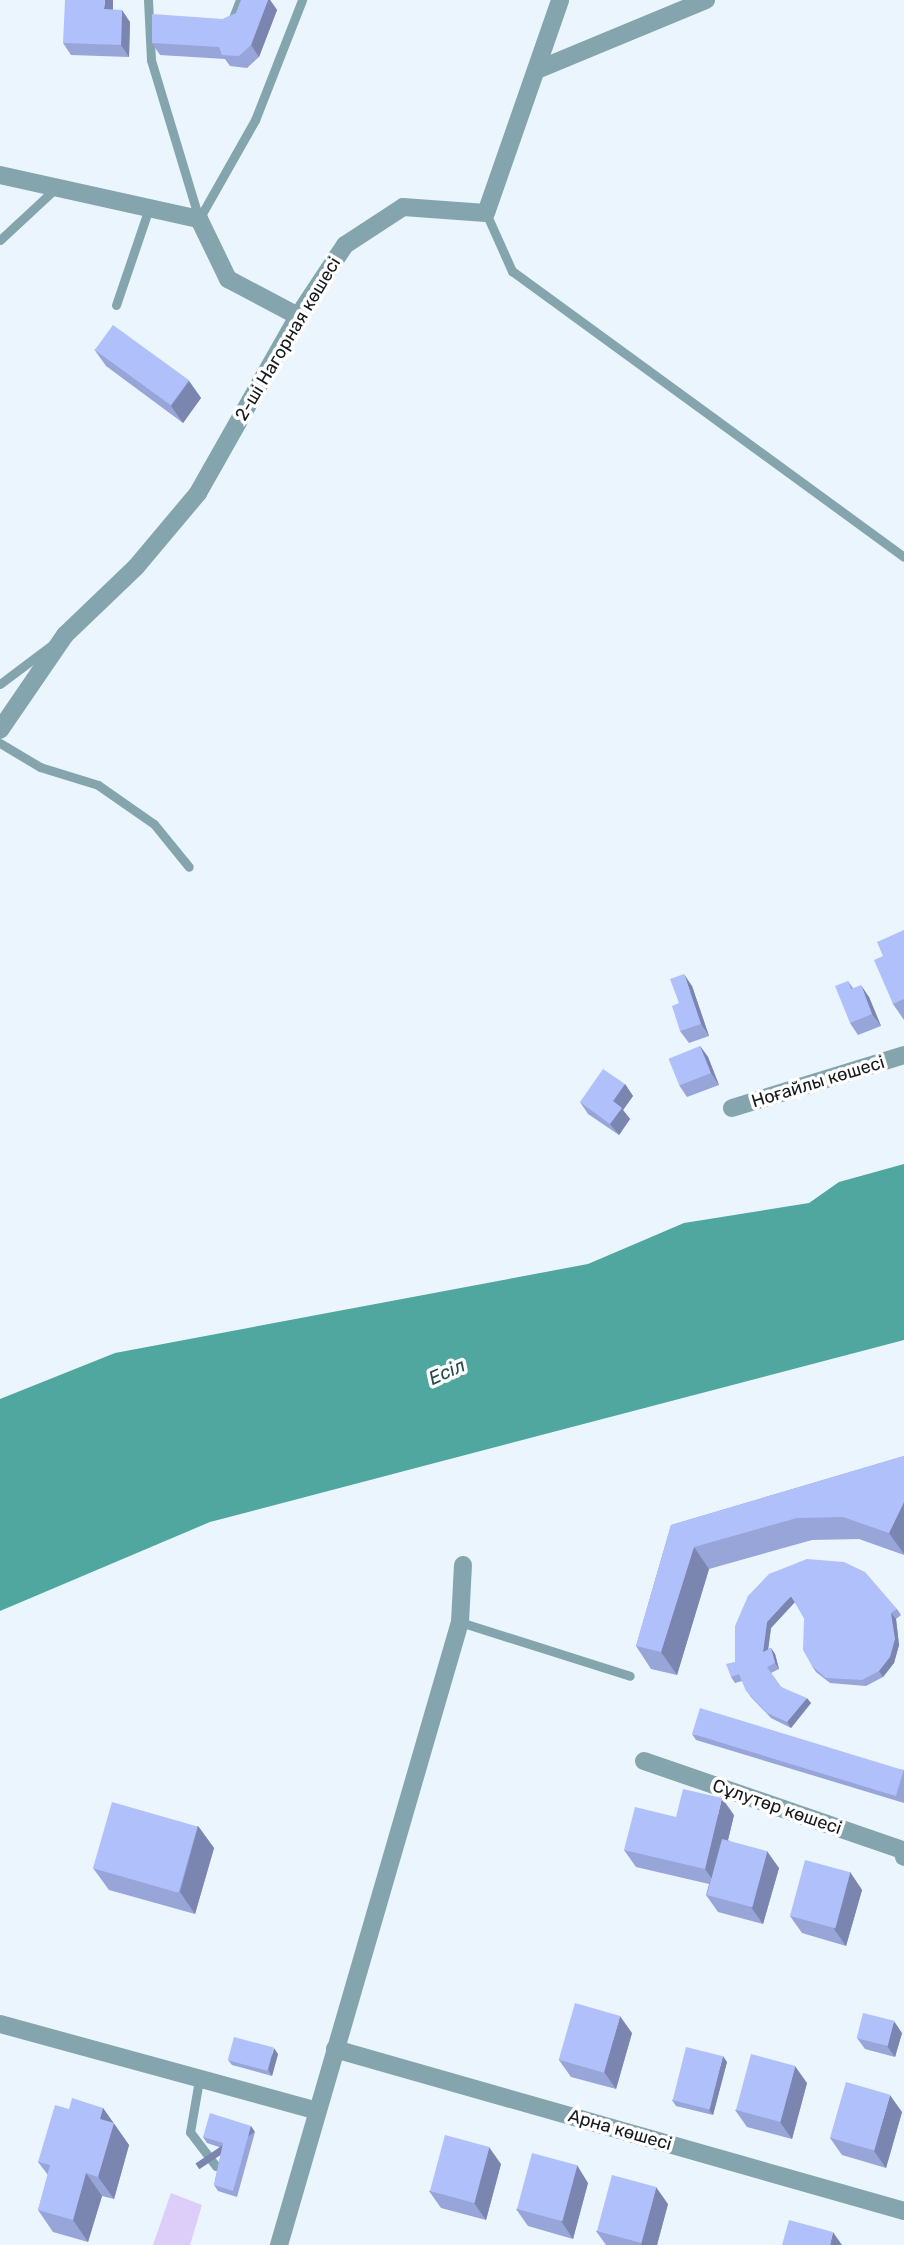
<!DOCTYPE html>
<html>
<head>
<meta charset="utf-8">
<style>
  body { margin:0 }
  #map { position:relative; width:904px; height:2245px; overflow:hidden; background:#ebf5fd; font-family:Rubik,sans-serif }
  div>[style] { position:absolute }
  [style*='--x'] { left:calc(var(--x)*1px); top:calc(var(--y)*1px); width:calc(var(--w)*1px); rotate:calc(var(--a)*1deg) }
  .green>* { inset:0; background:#dccdf9 }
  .water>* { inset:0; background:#4fa79f }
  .service>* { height:9px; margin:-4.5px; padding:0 4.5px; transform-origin:4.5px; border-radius:4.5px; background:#84a5ae }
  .minor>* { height:18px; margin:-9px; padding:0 9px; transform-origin:9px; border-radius:9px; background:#84a5ae }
  .wall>* { inset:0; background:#97a5d8 }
  .shaded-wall>* { inset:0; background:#7b86b0; transform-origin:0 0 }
  .building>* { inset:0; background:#b0c0fb; transform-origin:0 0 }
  span { translate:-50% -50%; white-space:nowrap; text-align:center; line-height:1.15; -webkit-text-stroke:7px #fff; paint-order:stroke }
  .street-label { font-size:18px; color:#16191c }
  .water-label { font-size:19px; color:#244d49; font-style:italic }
</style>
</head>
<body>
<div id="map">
  <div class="green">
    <i style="clip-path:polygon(171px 2193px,202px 2205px,190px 2245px,153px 2245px)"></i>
  </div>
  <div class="water">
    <i style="clip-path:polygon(904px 1164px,904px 1340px,210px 1522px,0 1611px,0 1399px,115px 1353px,588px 1264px,684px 1223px,809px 1203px,839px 1182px)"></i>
  </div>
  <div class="service">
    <i style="--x:148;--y:0;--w:60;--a:87.1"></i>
    <i style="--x:151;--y:60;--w:166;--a:73.2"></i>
    <i style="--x:199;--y:219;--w:114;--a:-60.5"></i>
    <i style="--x:255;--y:120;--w:129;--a:-68.6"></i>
    <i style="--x:231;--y:23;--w:25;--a:-69"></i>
    <i style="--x:486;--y:213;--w:64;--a:65.9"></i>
    <i style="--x:512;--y:271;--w:485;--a:36.1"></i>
    <i style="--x:0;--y:240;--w:76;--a:-42.9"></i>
    <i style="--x:116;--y:305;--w:99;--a:-71.2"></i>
    <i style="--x:0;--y:684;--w:65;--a:-36.9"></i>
    <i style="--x:0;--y:743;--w:47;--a:31"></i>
    <i style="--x:40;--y:767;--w:61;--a:17.2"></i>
    <i style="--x:98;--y:785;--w:68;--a:34.9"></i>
    <i style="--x:154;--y:824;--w:55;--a:50.9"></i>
    <i style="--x:460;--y:1622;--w:178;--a:17.6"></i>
    <i style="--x:199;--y:2080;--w:53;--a:99.8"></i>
    <i style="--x:190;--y:2132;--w:43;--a:52.6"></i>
  </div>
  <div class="minor">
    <i style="--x:537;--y:70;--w:183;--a:-22.5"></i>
    <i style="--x:0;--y:175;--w:204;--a:12.5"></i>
    <i style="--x:199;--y:219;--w:67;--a:64.2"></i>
    <i style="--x:228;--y:279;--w:79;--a:27.9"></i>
    <i style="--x:0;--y:730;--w:115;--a:-55.6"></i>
    <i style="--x:65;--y:635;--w:98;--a:-43.8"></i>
    <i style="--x:136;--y:567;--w:97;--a:-50"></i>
    <i style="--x:198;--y:493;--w:203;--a:-60.5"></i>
    <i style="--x:298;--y:316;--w:85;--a:-56.5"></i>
    <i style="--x:345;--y:245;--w:69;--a:-33.2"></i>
    <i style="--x:403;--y:207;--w:83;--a:4.1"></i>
    <i style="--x:486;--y:213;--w:225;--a:-70.8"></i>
    <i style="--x:732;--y:1108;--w:180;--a:-17.1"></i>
    <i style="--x:644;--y:1761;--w:274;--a:19"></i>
    <i style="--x:903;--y:1850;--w:7;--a:82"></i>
    <i style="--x:0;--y:2024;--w:329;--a:15.3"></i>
    <i style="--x:335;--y:2049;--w:592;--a:15.89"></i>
    <i style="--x:279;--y:2245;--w:649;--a:-73.8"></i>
    <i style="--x:460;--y:1622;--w:57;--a:-87"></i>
  </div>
  <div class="wall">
    <i style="clip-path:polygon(113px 0,113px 10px,130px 22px,129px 57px,71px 55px,63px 43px)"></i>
    <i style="clip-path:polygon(241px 0,270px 0,277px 10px,259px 57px,247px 68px,230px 66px,225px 59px,160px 55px,152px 43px,223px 19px,236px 13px)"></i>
    <i style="clip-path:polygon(94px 349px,189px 381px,201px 398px,183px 423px,106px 366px)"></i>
    <i style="clip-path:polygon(904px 930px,904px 1020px,893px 1004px,883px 956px)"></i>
    <i style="clip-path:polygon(848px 981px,853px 988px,869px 997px,881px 1026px,858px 1035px,850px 1023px)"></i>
    <i style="clip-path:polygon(692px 986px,709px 1036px,689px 1043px,680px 1031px)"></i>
    <i style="clip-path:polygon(700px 1046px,708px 1057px,719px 1085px,687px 1097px,679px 1085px)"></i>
    <i style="clip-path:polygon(625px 1084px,633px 1096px,623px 1110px,630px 1119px,619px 1135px,588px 1114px,580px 1102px)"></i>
    <i style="clip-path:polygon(904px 1456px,904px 1555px,859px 1539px,812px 1540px,709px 1569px,677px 1675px,651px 1669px,636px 1646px,671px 1525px)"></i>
    <i style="clip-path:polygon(748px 1596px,897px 1609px,901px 1615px,896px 1619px,899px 1645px,894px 1663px,883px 1677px,866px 1686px,830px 1683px,816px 1672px,812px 1666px,804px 1618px,795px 1602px,771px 1628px,768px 1649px,771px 1648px,775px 1654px,779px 1669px,771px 1673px,781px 1687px,811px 1703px,791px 1728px,771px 1718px,750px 1696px,742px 1681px,735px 1683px,731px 1677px,735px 1662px)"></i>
    <i style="clip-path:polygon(692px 1734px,904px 1770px,904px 1803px,696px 1740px)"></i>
    <i style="clip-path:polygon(734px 1815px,728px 1840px,779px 1868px,763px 1924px,718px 1912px,706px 1895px,709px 1884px,636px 1867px,624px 1850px,676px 1817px)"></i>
    <i style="clip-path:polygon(198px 1826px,214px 1848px,195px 1914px,109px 1890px,93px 1868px)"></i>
    <i style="clip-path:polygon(850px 1872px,862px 1890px,846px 1946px,802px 1933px,790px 1916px)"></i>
    <i style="clip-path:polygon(632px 2033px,616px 2089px,571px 2077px,559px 2060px)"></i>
    <i style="clip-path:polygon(902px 2033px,895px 2057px,865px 2049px,857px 2038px)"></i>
    <i style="clip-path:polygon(278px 2054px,272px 2076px,232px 2065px,228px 2060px)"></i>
    <i style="clip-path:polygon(727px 2062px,713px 2115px,676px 2106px,672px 2100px)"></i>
    <i style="clip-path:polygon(807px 2083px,792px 2139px,747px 2127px,735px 2110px)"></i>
    <i style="clip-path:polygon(103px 2108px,129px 2145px,114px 2199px,102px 2196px,88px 2242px,53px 2232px,38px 2210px,48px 2175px,38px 2162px,69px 2109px)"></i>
    <i style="clip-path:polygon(902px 2112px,886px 2168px,842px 2155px,830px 2138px)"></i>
    <i style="clip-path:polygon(255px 2132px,237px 2197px,218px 2191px,214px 2185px,222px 2148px,207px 2143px,203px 2137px)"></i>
    <i style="clip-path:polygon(501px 2164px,486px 2220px,441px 2208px,429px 2191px)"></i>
    <i style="clip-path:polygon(588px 2183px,573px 2239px,528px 2226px,516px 2209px)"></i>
    <i style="clip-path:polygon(668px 2204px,657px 2245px,606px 2245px,596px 2231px)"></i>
  </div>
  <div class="shaded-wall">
    <i style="clip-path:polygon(105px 0,113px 0,113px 21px,104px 9px)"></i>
    <i style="clip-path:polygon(268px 0,270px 0,277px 10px,259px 57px,251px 45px)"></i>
    <i style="clip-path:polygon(122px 10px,130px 22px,129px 57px,121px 45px)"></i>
    <i style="clip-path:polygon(189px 381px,201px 398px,183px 423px,171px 406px)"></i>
    <i style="clip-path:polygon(684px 974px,692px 986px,709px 1036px,701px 1024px)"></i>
    <i style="clip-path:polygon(861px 985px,869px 997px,881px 1026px,872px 1014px)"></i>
    <i style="clip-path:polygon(700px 1046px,708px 1057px,719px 1085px,711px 1073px)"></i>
    <i style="clip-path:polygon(625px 1084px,633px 1096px,623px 1110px,630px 1119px,619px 1135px,610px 1124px,613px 1101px)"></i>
    <i style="clip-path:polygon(904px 1502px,904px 1554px,889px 1533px)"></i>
    <i style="clip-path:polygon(694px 1547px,709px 1569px,677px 1675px,661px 1652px)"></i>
    <i style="clip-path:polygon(791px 1596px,795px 1602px,771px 1628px,767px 1658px,763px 1652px,767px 1622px)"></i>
    <i style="clip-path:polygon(891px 1613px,896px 1619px,899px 1645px,894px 1663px,883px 1677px,879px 1671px)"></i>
    <i style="clip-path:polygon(771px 1648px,775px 1654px,779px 1669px,775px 1663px)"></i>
    <i style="clip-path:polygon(807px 1698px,811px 1703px,791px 1728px,787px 1722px)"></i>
    <i style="clip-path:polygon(722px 1798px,734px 1815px,717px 1886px,705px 1869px)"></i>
    <i style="clip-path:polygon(198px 1826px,214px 1848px,195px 1914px,180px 1892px)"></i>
    <i style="clip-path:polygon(767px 1851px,779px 1868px,763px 1924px,751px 1907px)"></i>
    <i style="clip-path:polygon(850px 1872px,862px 1890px,846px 1946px,834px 1929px)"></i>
    <i style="clip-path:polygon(620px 2016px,632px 2033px,616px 2089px,604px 2072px)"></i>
    <i style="clip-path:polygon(894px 2021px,902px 2033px,895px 2057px,887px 2046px)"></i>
    <i style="clip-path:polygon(274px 2048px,278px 2054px,272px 2076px,268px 2070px)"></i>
    <i style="clip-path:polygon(723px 2056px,727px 2062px,713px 2115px,709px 2110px)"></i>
    <i style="clip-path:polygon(795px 2066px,807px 2083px,792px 2139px,780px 2122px)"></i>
    <i style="clip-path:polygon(890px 2095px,902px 2112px,886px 2168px,874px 2151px)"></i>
    <i style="clip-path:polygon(103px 2108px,129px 2145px,114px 2199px,98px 2177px,100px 2119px)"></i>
    <i style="left:251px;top:2126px;width:7px;height:67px;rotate:56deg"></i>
    <i style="clip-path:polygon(489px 2147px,501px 2164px,486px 2220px,474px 2203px)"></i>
    <i style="clip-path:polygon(577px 2165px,588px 2183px,573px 2239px,561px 2221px)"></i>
    <i style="clip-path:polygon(86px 2173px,102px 2196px,88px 2242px,73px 2220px)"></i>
    <i style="clip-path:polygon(656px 2187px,668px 2204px,657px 2245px,642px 2245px,641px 2243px)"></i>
    <i style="clip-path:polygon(833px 2232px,842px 2245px,830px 2245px)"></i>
  </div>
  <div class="building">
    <i style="clip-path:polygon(65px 0,105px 0,104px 9px,122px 10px,121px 45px,63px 43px)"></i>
    <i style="clip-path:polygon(241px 0,268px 0,251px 45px,239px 56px,222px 55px,219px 47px,152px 43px,152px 14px,223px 19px,236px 13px)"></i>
    <i style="left:113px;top:325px;width:94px;height:31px;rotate:36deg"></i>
    <i style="clip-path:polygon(904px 930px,904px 999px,893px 1004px,874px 960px,883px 956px,877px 942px)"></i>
    <i style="clip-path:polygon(684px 974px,701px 1024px,680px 1031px,672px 1006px,679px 1003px,670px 979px)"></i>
    <i style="clip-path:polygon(848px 981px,851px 989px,861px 985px,872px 1014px,850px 1023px,835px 986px)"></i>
    <i style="left:700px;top:1046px;width:29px;height:34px;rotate:68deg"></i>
    <i style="clip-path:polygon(603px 1069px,625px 1084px,613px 1101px,622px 1108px,610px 1124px,580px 1102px)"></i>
    <i style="clip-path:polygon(904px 1456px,904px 1502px,889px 1533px,843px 1517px,797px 1518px,694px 1547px,661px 1652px,636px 1646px,671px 1525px)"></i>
    <i style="clip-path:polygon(807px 1559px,844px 1562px,865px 1572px,897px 1609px,891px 1613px,895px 1639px,890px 1657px,879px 1671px,862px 1680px,826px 1678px,812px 1666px,803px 1650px,804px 1618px,791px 1596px,767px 1622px,763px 1652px,771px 1648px,775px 1663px,767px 1667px,781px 1687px,807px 1698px,787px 1722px,767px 1713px,746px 1691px,739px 1674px,731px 1677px,726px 1664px,735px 1662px,735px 1626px,748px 1596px,769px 1574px)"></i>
    <i style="left:700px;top:1708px;width:213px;height:27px;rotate:17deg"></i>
    <i style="clip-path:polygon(683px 1789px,722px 1798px,705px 1869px,624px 1850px,635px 1807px,676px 1817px)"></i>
    <i style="left:112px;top:1802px;width:89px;height:69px;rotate:16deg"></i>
    <i style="left:722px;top:1839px;width:47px;height:58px;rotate:15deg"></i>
    <i style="left:805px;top:1860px;width:47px;height:58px;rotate:15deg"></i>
    <i style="left:575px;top:2003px;width:47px;height:59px;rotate:16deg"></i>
    <i style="left:863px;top:2013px;width:32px;height:26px;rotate:14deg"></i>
    <i style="left:234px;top:2037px;width:41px;height:24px;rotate:15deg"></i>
    <i style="left:686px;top:2047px;width:38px;height:55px;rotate:14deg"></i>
    <i style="left:751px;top:2054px;width:46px;height:58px;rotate:15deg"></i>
    <i style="left:846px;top:2082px;width:46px;height:58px;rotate:16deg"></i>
    <i style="clip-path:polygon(72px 2098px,103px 2108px,100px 2119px,114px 2123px,98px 2177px,86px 2173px,73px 2220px,38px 2210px,50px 2165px,38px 2162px,55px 2105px,69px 2109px)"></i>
    <i style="clip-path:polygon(210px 2113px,251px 2126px,233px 2191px,214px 2185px,223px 2143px,203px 2137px)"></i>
    <i style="left:445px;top:2135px;width:46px;height:58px;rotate:15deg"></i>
    <i style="left:532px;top:2153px;width:47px;height:58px;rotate:15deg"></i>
    <i style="left:612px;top:2175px;width:46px;height:58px;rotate:15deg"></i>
    <i style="clip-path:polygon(789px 2220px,833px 2232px,830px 2245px,782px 2245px)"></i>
  </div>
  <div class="street-label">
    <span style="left:288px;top:339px;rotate:-59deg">2-ші Нагорная көшесі</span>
    <span style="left:818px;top:1082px;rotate:-17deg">Ноғайлы көшесі</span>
    <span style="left:777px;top:1807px;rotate:19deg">Сұлутөр көшесі</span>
    <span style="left:620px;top:2130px;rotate:16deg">Арна көшесі</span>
  </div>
  <div class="water-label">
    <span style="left:447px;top:1372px;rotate:-24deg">Есіл</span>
  </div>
</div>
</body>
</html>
